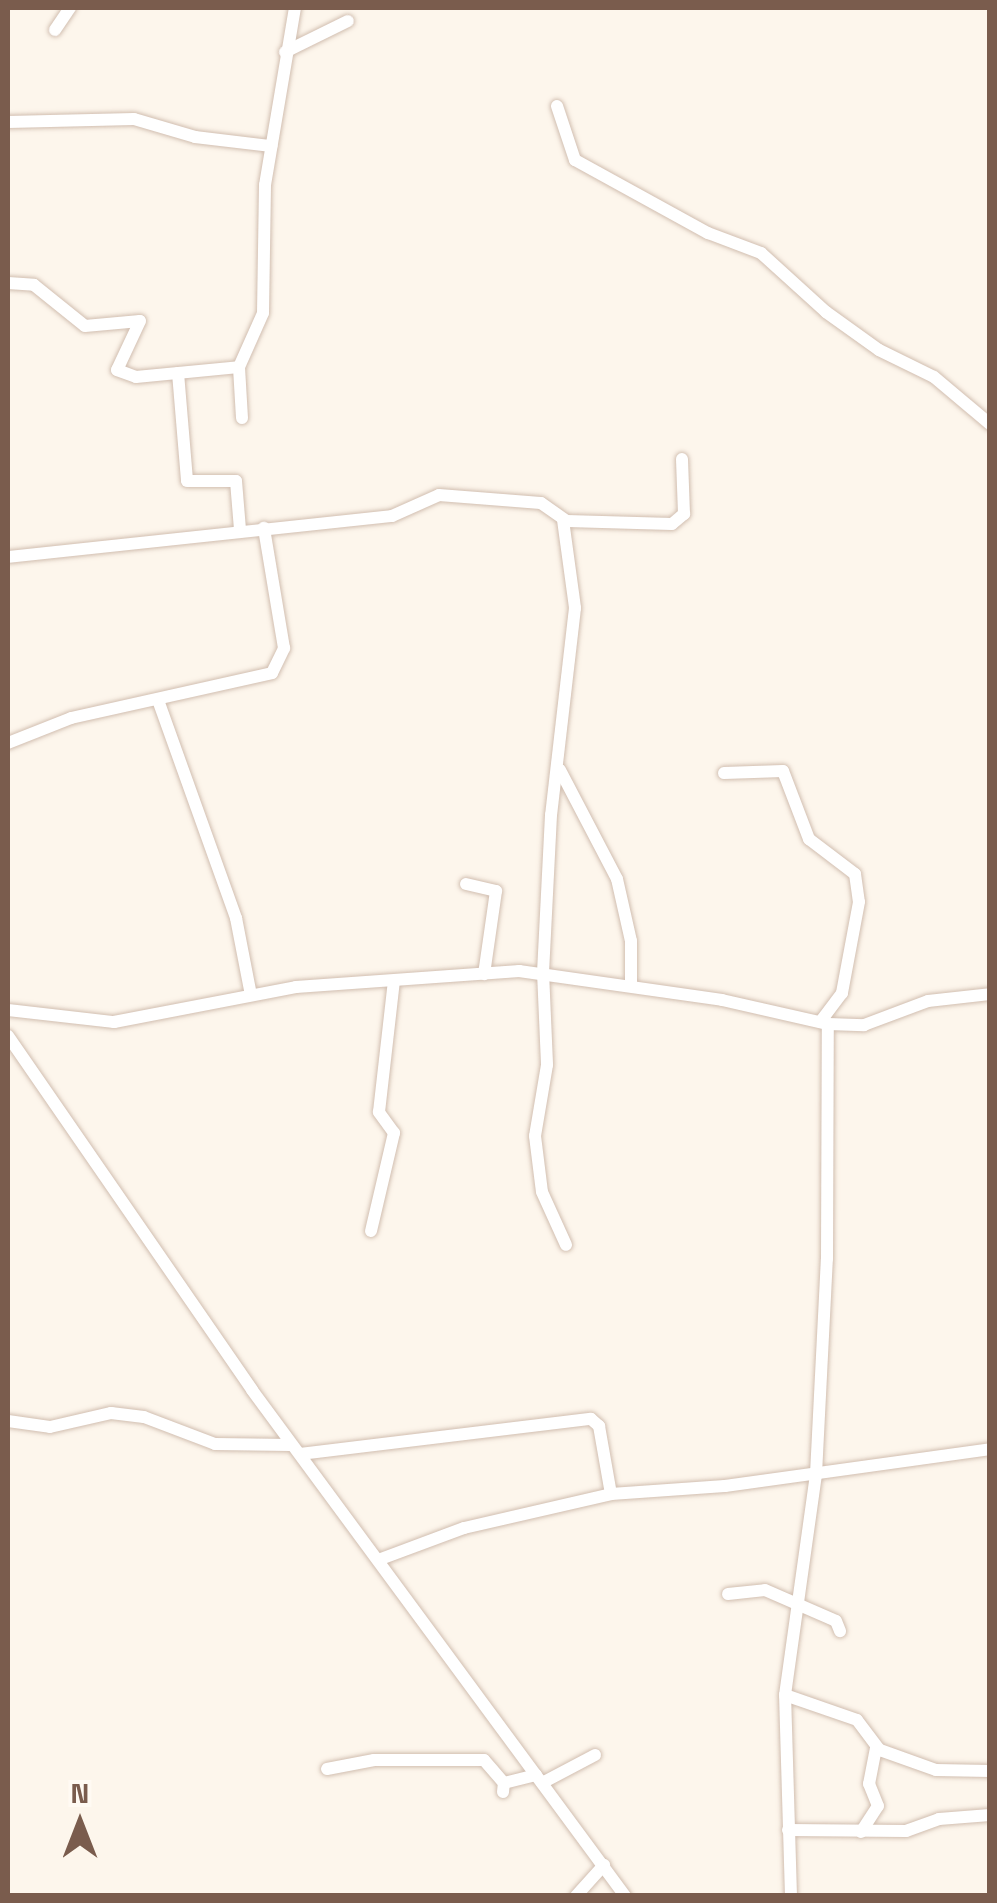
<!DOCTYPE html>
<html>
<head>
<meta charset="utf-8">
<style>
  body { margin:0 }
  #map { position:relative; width:997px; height:1903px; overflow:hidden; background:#fdf6ec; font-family:"Space Grotesk",sans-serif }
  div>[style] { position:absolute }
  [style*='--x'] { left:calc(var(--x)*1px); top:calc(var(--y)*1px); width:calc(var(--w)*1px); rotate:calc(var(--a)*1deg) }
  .roads { filter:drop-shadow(0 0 2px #d1beb0) drop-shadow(0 0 2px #d1beb0) }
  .minor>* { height:12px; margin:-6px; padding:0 6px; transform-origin:6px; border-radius:6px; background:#fff }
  span { translate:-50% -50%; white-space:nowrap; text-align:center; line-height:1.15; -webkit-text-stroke:9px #fffaf3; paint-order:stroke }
  .frame { position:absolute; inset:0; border:10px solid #7a5c4d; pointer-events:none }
  .north { position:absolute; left:30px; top:1773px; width:100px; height:100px; -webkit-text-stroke:8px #fffaf3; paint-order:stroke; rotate:0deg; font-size:28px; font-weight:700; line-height:40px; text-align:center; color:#7a5c4d }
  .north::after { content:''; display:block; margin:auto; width:35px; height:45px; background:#7a5c4d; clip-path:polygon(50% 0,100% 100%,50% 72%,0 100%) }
</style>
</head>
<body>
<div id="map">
  <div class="roads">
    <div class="minor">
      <i style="--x:55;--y:30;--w:27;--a:-56"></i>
      <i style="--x:285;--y:52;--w:70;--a:-26.2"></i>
      <i style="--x:557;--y:106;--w:57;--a:71.6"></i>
      <i style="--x:575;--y:160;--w:152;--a:28.8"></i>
      <i style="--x:708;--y:233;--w:57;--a:20.7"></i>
      <i style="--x:761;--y:253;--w:88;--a:42.2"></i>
      <i style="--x:826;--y:312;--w:65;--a:35.6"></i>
      <i style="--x:879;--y:350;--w:61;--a:26.1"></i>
      <i style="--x:934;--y:377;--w:73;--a:40"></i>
      <i style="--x:8;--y:122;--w:126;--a:-1.4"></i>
      <i style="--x:134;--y:119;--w:64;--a:16.4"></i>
      <i style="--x:195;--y:137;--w:77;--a:6.8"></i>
      <i style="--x:8;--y:283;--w:26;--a:4"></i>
      <i style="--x:34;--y:285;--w:65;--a:38.8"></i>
      <i style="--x:85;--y:326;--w:55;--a:-5.2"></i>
      <i style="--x:140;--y:321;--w:54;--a:115.1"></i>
      <i style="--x:117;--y:370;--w:20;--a:20"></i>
      <i style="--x:136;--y:377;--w:103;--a:-5.5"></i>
      <i style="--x:178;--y:373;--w:108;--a:85.2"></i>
      <i style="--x:187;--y:481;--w:49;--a:0"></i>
      <i style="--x:236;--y:481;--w:49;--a:85.3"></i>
      <i style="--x:242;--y:418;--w:51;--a:-93.4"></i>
      <i style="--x:239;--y:367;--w:59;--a:-66"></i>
      <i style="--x:263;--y:313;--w:128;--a:-89.1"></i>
      <i style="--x:265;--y:185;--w:180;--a:-80.4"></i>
      <i style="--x:563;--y:520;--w:89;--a:82.2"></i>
      <i style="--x:575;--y:608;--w:208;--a:96.6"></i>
      <i style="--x:551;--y:815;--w:157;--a:92.9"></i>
      <i style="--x:543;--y:972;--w:93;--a:87.5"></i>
      <i style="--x:547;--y:1065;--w:72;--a:99.6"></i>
      <i style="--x:535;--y:1136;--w:56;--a:82.9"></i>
      <i style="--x:542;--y:1192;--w:58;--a:65.6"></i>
      <i style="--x:8;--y:557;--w:386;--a:-6.1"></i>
      <i style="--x:392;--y:516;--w:51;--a:-24.1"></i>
      <i style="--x:439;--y:495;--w:102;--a:4.5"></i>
      <i style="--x:541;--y:503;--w:32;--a:35"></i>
      <i style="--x:567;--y:521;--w:105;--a:1.6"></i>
      <i style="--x:672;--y:524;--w:16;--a:-40"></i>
      <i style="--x:684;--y:514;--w:55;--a:-92.1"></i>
      <i style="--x:158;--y:700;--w:232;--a:70.3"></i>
      <i style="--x:236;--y:918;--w:78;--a:79"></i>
      <i style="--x:8;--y:743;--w:68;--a:-21.6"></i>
      <i style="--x:71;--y:718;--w:206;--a:-12.6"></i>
      <i style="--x:272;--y:673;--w:28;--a:-64"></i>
      <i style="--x:284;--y:648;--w:122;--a:-99.5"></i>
      <i style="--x:560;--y:770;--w:123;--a:62.4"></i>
      <i style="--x:617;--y:879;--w:64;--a:77.3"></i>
      <i style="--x:631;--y:941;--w:43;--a:90"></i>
      <i style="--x:724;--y:773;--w:59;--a:-1.9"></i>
      <i style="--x:783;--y:771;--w:73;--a:69.1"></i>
      <i style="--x:809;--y:839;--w:58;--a:37.3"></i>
      <i style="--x:855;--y:874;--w:28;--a:82"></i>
      <i style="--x:859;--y:902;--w:93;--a:100.6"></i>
      <i style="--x:842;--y:993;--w:36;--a:127"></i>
      <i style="--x:466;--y:884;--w:31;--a:13"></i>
      <i style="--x:496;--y:891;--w:84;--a:98.2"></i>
      <i style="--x:8;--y:1010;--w:107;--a:6.5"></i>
      <i style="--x:114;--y:1022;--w:185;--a:-10.9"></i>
      <i style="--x:296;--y:987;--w:224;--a:-4.1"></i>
      <i style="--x:519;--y:971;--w:205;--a:8.1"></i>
      <i style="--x:722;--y:1000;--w:109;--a:12.8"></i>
      <i style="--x:828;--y:1024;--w:36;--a:2"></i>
      <i style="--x:864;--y:1025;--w:68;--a:-20.6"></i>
      <i style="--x:928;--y:1001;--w:62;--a:-6.4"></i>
      <i style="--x:8;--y:1036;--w:430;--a:55.4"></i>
      <i style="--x:252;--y:1390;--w:629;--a:53.6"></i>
      <i style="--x:371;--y:1231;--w:101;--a:-76.8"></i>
      <i style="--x:394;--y:1133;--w:26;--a:-126"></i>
      <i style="--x:379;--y:1112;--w:132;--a:-83.5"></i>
      <i style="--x:8;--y:1421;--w:42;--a:8.1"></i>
      <i style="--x:50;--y:1427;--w:63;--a:-12.9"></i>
      <i style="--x:111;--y:1413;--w:33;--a:7"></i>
      <i style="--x:144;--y:1417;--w:76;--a:20.8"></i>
      <i style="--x:215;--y:1444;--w:76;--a:0.8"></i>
      <i style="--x:300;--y:1454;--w:293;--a:-6.9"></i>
      <i style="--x:591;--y:1419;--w:11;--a:41"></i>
      <i style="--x:599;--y:1426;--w:69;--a:80"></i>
      <i style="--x:378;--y:1560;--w:92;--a:-20.4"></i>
      <i style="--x:464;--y:1528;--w:151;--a:-13"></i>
      <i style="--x:611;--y:1494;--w:114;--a:-4"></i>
      <i style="--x:725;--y:1486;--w:268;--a:-7.9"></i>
      <i style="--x:728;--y:1594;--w:37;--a:-6"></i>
      <i style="--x:765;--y:1590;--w:77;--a:23.6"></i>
      <i style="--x:836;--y:1621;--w:11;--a:68"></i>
      <i style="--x:785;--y:1695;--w:76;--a:19.1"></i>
      <i style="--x:857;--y:1720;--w:38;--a:53"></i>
      <i style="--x:880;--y:1750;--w:59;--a:19.7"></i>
      <i style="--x:936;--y:1770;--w:54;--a:1.1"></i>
      <i style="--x:327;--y:1769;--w:48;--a:-10.8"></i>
      <i style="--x:374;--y:1760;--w:110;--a:0"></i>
      <i style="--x:484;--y:1760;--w:30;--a:49"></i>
      <i style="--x:542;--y:1783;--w:60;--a:-27.8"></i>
      <i style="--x:503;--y:1792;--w:9;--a:-84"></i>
      <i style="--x:504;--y:1783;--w:33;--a:-14"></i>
      <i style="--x:788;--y:1830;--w:118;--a:0.5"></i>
      <i style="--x:906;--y:1831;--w:35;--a:-20"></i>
      <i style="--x:939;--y:1819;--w:51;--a:-4.5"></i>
      <i style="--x:861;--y:1832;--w:31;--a:-57"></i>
      <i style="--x:878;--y:1806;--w:24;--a:-112"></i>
      <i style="--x:869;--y:1784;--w:37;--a:-79"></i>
      <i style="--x:576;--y:1896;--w:42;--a:-47.9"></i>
      <i style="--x:791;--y:1896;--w:201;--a:-91.7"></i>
      <i style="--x:785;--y:1695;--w:223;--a:-82"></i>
      <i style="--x:816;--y:1474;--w:215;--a:-87.1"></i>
      <i style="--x:827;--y:1259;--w:235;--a:-89.8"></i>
    </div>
  </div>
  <div class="frame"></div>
  <div class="north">N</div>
</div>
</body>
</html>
